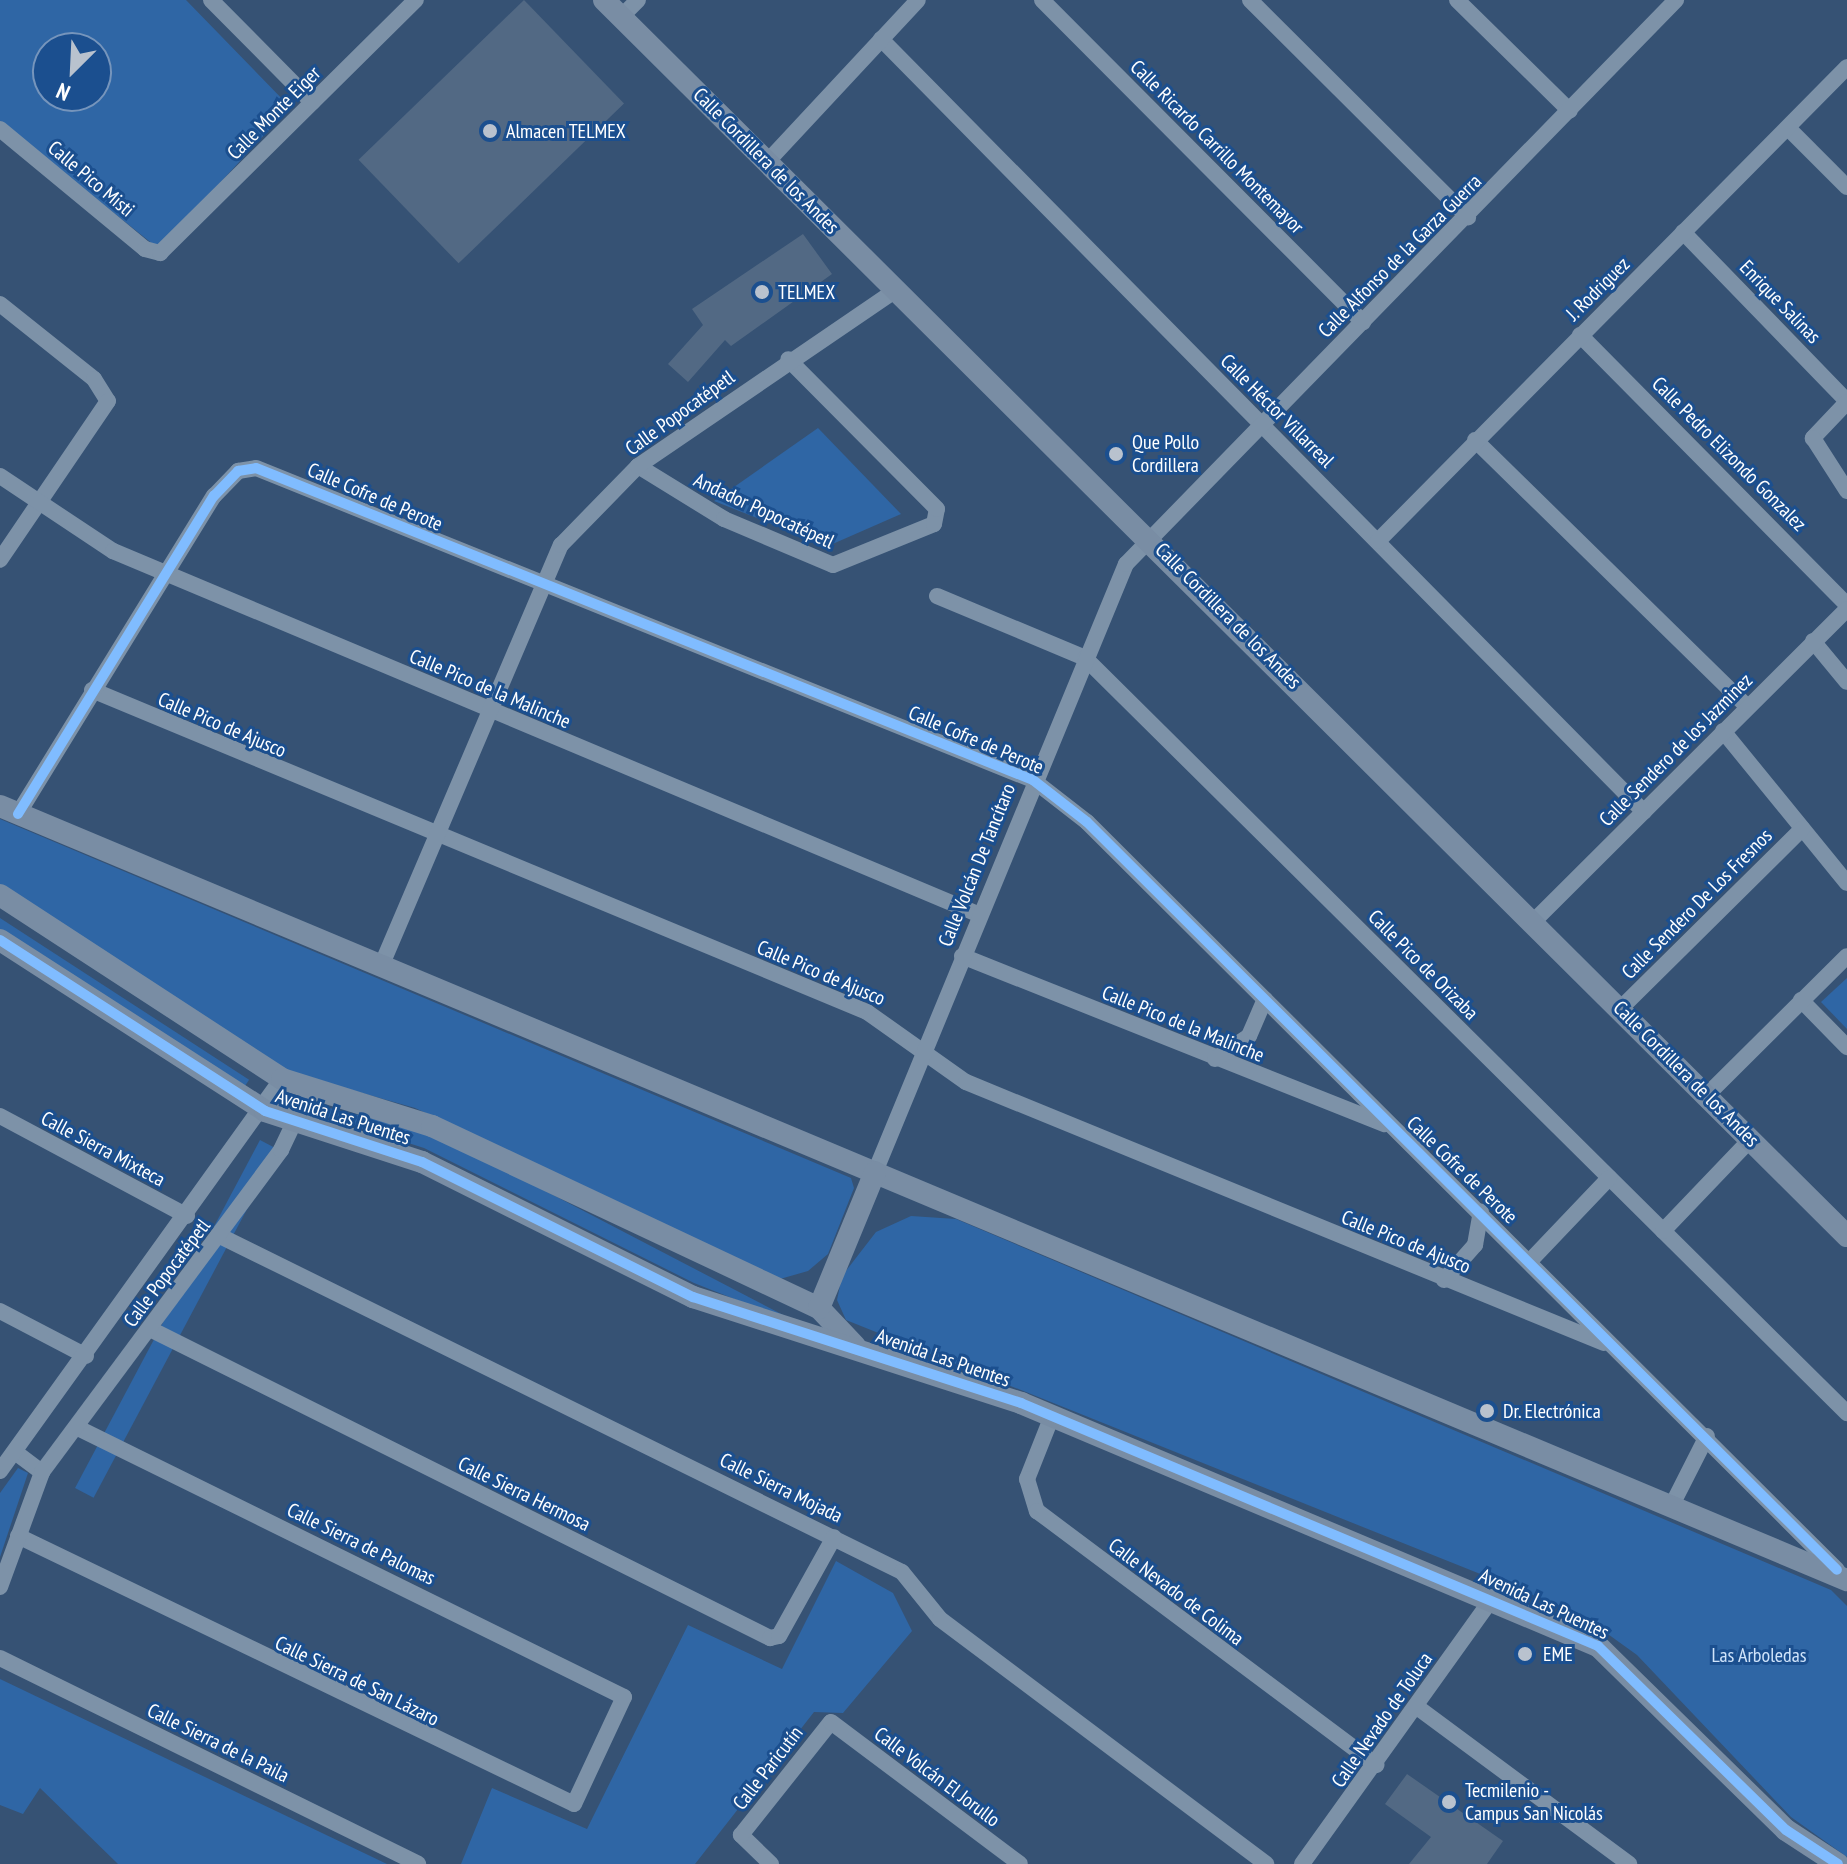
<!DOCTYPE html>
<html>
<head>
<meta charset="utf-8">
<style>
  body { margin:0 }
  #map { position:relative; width:1847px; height:1864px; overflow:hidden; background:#365274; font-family:"PT Sans Narrow",sans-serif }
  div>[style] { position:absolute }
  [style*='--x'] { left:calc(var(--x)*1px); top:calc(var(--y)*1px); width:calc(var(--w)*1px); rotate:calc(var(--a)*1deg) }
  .green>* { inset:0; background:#2f66a5; transform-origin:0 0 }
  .building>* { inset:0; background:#526984; transform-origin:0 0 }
  .street>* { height:16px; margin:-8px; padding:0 8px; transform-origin:8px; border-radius:8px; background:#7d92a8 }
  .secondary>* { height:22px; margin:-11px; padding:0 11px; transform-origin:11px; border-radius:11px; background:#798da4 }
  .cycleway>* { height:10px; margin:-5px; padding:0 5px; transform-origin:5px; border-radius:5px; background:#80bcff }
  .dots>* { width:22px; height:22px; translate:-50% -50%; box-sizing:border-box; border:4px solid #1b4f8f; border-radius:50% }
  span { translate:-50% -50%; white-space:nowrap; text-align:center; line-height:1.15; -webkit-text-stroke:6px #1b4f8f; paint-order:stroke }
  .street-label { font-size:20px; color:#fff }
  .poi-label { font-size:20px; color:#fff }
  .left { translate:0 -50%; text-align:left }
  .park-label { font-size:20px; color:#cfe3fa }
  .north { position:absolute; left:32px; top:32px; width:80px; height:80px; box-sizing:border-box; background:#1b4f8f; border:2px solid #7695bc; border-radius:50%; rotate:204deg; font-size:22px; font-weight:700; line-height:32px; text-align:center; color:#fff }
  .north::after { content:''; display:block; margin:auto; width:28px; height:36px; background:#b9c2ce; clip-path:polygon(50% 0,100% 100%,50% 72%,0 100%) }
</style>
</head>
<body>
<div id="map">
  <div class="green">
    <i style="clip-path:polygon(evenodd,0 0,186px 0,290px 107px,159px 249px,0 122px,0 0,48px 48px,96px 48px,96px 96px,48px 96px,48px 48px)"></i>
    <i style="clip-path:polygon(818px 428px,901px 514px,828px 546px,714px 501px)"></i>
    <i style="clip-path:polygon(0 819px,851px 1178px,854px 1188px,828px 1254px,808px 1271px,780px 1279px,415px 1108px,281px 1070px,0 887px)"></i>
    <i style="left:0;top:918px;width:297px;height:12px;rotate:33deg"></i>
    <i style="clip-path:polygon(1847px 978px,1847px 1029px,1821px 1002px)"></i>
    <i style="clip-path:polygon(317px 1105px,436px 1134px,810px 1329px,694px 1283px,424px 1148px,317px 1114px)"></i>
    <i style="left:260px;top:1140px;width:21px;height:394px;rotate:28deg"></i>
    <i style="clip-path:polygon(911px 1216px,956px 1219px,1831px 1590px,1847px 1606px,1847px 1857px,1791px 1817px,1637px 1655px,1580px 1614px,846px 1320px,837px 1300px,842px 1276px,876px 1232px)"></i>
    <i style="clip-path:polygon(18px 1468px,28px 1473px,0 1557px,0 1493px)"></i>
    <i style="clip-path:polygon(836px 1561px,893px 1593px,912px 1631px,843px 1713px,814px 1712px,695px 1864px,461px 1864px,492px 1788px,587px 1829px,688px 1625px,782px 1669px)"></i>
    <i style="clip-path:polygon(0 1679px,387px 1864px,118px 1864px,40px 1788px,23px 1814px,0 1805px)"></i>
  </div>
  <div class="building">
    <i style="left:524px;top:0;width:144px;height:230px;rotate:46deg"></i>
    <i style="clip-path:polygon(803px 234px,832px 274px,731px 346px,725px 340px,688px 382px,668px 364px,703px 325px,692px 309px)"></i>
    <i style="clip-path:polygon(1407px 1774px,1503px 1841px,1487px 1864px,1409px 1864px,1431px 1837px,1385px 1804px)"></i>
  </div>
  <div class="street">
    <i style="--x:211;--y:0;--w:144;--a:45.3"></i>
    <i style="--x:1042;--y:0;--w:455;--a:45.1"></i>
    <i style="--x:1250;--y:0;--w:308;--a:44.9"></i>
    <i style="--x:1457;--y:0;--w:158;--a:44.5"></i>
    <i style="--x:621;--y:17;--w:24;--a:-45"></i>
    <i style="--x:881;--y:39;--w:1086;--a:45.37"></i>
    <i style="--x:0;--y:129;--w:188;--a:39.6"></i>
    <i style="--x:145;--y:249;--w:16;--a:15"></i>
    <i style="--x:160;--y:253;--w:360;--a:-44.7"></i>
    <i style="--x:1789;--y:129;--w:82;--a:45"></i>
    <i style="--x:767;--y:162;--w:221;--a:-47"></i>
    <i style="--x:1683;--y:232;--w:235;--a:45.9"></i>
    <i style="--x:0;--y:304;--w:120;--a:38.6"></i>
    <i style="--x:94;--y:379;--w:26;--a:58"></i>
    <i style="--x:108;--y:401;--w:192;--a:124.2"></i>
    <i style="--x:1580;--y:335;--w:380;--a:45.3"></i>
    <i style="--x:1847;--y:402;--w:50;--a:133.4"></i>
    <i style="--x:1813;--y:438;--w:63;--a:57.3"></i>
    <i style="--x:1475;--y:440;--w:380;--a:44.4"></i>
    <i style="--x:638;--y:466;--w:101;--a:31.6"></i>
    <i style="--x:724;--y:519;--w:118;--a:22.9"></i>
    <i style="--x:833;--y:565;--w:109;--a:-22.1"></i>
    <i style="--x:934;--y:524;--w:15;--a:-79"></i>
    <i style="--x:937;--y:509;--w:211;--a:-134.8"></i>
    <i style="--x:0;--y:476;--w:136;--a:33.6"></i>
    <i style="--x:113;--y:551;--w:938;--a:22.77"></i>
    <i style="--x:1378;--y:541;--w:667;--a:-45.3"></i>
    <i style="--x:937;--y:596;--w:160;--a:22.7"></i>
    <i style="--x:1085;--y:658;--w:1073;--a:44.74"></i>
    <i style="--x:1813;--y:641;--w:53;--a:50.3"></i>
    <i style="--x:92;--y:690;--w:839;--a:22.56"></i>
    <i style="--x:867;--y:1012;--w:121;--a:35.3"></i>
    <i style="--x:966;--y:1082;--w:689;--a:22.25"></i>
    <i style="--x:1723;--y:731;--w:196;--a:50.8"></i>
    <i style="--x:18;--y:814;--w:374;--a:-58.4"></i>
    <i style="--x:214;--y:496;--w:35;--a:-46"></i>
    <i style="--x:238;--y:471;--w:18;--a:-9"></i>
    <i style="--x:256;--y:468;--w:837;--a:21.88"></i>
    <i style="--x:1033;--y:780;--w:68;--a:37.9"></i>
    <i style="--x:1087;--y:822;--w:1059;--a:44.92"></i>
    <i style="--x:1534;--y:921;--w:442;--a:-44.9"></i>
    <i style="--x:962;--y:956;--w:455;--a:21.7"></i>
    <i style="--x:382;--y:964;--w:456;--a:-66.9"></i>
    <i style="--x:561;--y:545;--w:110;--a:-45.7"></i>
    <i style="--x:638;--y:466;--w:312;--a:-34.3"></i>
    <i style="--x:1801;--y:1000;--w:66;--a:45.6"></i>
    <i style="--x:1621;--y:1008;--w:255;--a:-44.7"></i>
    <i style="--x:1215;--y:1059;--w:41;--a:-34.1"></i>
    <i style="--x:1249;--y:1036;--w:40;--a:-66.6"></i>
    <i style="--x:1707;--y:1095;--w:197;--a:-44.8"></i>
    <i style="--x:0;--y:1116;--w:212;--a:28.1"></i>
    <i style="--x:875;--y:1172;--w:658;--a:-67.57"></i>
    <i style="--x:1126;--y:564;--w:788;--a:-45.72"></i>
    <i style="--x:1663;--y:1231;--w:127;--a:-46.3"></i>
    <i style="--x:220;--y:1236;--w:760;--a:26.23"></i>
    <i style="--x:902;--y:1572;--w:60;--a:51"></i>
    <i style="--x:940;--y:1619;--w:408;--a:36.9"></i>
    <i style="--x:1530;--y:1261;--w:115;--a:-46.4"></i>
    <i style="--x:1444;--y:1280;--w:47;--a:-48.5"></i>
    <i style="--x:1475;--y:1245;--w:34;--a:-80"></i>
    <i style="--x:0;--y:1311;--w:97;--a:27.6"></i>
    <i style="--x:150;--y:1329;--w:693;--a:26.49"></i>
    <i style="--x:770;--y:1638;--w:9;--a:-13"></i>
    <i style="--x:779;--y:1636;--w:113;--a:-60.9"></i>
    <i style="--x:1052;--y:1416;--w:68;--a:111.6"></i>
    <i style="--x:1027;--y:1479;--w:34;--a:73"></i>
    <i style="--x:1037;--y:1511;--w:424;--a:36.8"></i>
    <i style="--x:15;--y:1452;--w:34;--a:37"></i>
    <i style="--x:0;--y:1471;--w:483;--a:-54.3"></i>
    <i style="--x:1673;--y:1503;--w:75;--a:-63.1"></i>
    <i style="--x:18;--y:1536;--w:617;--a:25.73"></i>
    <i style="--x:574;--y:1804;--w:118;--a:-65"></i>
    <i style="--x:624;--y:1697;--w:611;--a:-153.77"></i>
    <i style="--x:0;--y:1587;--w:122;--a:-69.9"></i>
    <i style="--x:42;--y:1472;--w:401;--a:-53.4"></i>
    <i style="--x:281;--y:1150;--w:65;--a:-64.6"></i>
    <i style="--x:0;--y:1658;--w:466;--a:26.2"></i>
    <i style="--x:1417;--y:1707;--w:264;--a:36.5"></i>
    <i style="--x:771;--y:1864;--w:42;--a:-136"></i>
    <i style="--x:741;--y:1835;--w:144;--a:-51.5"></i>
    <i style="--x:831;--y:1722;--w:236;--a:36.9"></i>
    <i style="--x:1302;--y:1864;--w:328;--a:-54.4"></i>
  </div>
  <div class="secondary">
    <i style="--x:604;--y:0;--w:1753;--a:44.84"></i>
    <i style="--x:0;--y:806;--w:2003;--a:22.74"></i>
    <i style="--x:0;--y:895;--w:337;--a:33.1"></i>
    <i style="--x:282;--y:1079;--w:157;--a:17.4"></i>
    <i style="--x:432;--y:1126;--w:428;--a:25.2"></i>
    <i style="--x:819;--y:1308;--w:52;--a:46.5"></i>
    <i style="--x:0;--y:940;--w:315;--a:32.8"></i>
    <i style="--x:265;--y:1111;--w:165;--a:18"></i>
    <i style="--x:422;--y:1162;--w:303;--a:26.5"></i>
    <i style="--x:693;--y:1297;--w:345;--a:17.9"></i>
    <i style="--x:1021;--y:1403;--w:626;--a:22.84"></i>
    <i style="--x:1598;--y:1646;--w:263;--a:44.4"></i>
    <i style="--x:1786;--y:1830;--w:62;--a:33.2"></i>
    <i style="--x:819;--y:1308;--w:147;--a:-67.6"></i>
  </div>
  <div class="cycleway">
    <i style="--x:18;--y:814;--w:374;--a:-58.4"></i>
    <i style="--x:214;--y:496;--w:35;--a:-46"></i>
    <i style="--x:238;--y:471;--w:18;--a:-9"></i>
    <i style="--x:256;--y:468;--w:837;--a:21.88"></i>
    <i style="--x:1033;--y:780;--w:68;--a:37.9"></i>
    <i style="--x:1087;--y:822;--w:1059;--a:44.92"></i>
    <i style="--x:0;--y:940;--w:315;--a:32.8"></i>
    <i style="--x:265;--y:1111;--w:165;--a:18"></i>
    <i style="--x:422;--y:1162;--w:303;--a:26.5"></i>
    <i style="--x:693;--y:1297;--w:345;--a:17.9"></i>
    <i style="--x:1021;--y:1403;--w:626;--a:22.84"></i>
    <i style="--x:1598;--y:1646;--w:263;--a:44.4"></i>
    <i style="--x:1786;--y:1830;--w:62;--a:33.2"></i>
  </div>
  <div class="dots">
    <i style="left:490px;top:131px;background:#b9c2ce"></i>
    <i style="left:762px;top:292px;background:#b9c2ce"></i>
    <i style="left:1116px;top:454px;background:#b9c2ce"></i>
    <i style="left:1487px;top:1411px;background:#b9c2ce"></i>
    <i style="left:1525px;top:1654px;background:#b9c2ce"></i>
    <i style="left:1449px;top:1802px;background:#b9c2ce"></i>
  </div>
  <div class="street-label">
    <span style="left:274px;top:113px;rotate:-45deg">Calle Monte Eiger</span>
    <span style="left:1217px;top:147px;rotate:45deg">Calle Ricardo Carrillo Montemayor</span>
    <span style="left:766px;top:161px;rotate:45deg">Calle Cordillera de los Andes</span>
    <span style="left:91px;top:179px;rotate:40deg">Calle Pico Misti</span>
    <span style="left:1400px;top:256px;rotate:-45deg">Calle Alfonso de la Garza Guerra</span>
    <span style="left:1598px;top:289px;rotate:-45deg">J. Rodriguez</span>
    <span style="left:1780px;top:302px;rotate:46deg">Enrique Salinas</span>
    <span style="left:1277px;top:411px;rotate:45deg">Calle Héctor Villarreal</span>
    <span style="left:680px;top:413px;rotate:-36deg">Calle Popocatépetl</span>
    <span style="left:1729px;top:454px;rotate:45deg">Calle Pedro Elizondo Gonzalez</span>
    <span style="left:375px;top:497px;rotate:23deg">Calle Cofre de Perote</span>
    <span style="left:764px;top:511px;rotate:25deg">Andador Popocatépetl</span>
    <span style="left:1228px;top:616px;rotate:45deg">Calle Cordillera de los Andes</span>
    <span style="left:490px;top:689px;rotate:23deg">Calle Pico de la Malinche</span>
    <span style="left:222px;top:725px;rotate:23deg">Calle Pico de Ajusco</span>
    <span style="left:976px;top:740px;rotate:23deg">Calle Cofre de Perote</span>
    <span style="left:1676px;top:750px;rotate:-45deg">Calle Sendero de los Jazminez</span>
    <span style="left:977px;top:865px;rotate:-68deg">Calle Volcán De Tancítaro</span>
    <span style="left:1697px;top:904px;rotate:-45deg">Calle Sendero De Los Fresnos</span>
    <span style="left:1423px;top:965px;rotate:45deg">Calle Pico de Orizaba</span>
    <span style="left:821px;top:973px;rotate:23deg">Calle Pico de Ajusco</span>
    <span style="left:1183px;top:1024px;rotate:22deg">Calle Pico de la Malinche</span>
    <span style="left:1686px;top:1074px;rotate:45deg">Calle Cordillera de los Andes</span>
    <span style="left:343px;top:1117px;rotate:18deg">Avenida Las Puentes</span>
    <span style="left:103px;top:1149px;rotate:28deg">Calle Sierra Mixteca</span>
    <span style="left:1462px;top:1170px;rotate:44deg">Calle Cofre de Perote</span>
    <span style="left:1406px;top:1242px;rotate:22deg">Calle Pico de Ajusco</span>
    <span style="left:167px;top:1273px;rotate:-53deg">Calle Popocatépetl</span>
    <span style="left:943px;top:1358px;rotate:19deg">Avenida Las Puentes</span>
    <span style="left:781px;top:1488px;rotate:26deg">Calle Sierra Mojada</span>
    <span style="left:524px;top:1494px;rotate:26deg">Calle Sierra Hermosa</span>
    <span style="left:361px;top:1544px;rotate:26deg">Calle Sierra de Palomas</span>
    <span style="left:1176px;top:1592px;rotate:37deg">Calle Nevado de Colima</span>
    <span style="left:1544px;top:1604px;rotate:25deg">Avenida Las Puentes</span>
    <span style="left:357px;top:1681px;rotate:26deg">Calle Sierra de San Lázaro</span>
    <span style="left:1382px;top:1720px;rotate:-55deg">Calle Nevado de Toluca</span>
    <span style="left:218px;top:1743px;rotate:26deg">Calle Sierra de la Paila</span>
    <span style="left:768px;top:1768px;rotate:-52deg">Calle Paricutín</span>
    <span style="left:937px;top:1777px;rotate:37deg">Calle Volcán El Jorullo</span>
  </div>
  <div class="poi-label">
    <span class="left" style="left:506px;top:131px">Almacen TELMEX</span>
    <span class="left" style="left:778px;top:292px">TELMEX</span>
    <span class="left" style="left:1132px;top:454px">Que Pollo<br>Cordillera</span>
    <span class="left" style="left:1503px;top:1411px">Dr. Electrónica</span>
    <span class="left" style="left:1543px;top:1654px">EME</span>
    <span class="left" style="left:1465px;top:1802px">Tecmilenio -<br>Campus San Nicolás</span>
  </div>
  <div class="park-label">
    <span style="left:1759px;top:1655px">Las Arboledas</span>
  </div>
  <div class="north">N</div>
</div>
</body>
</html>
